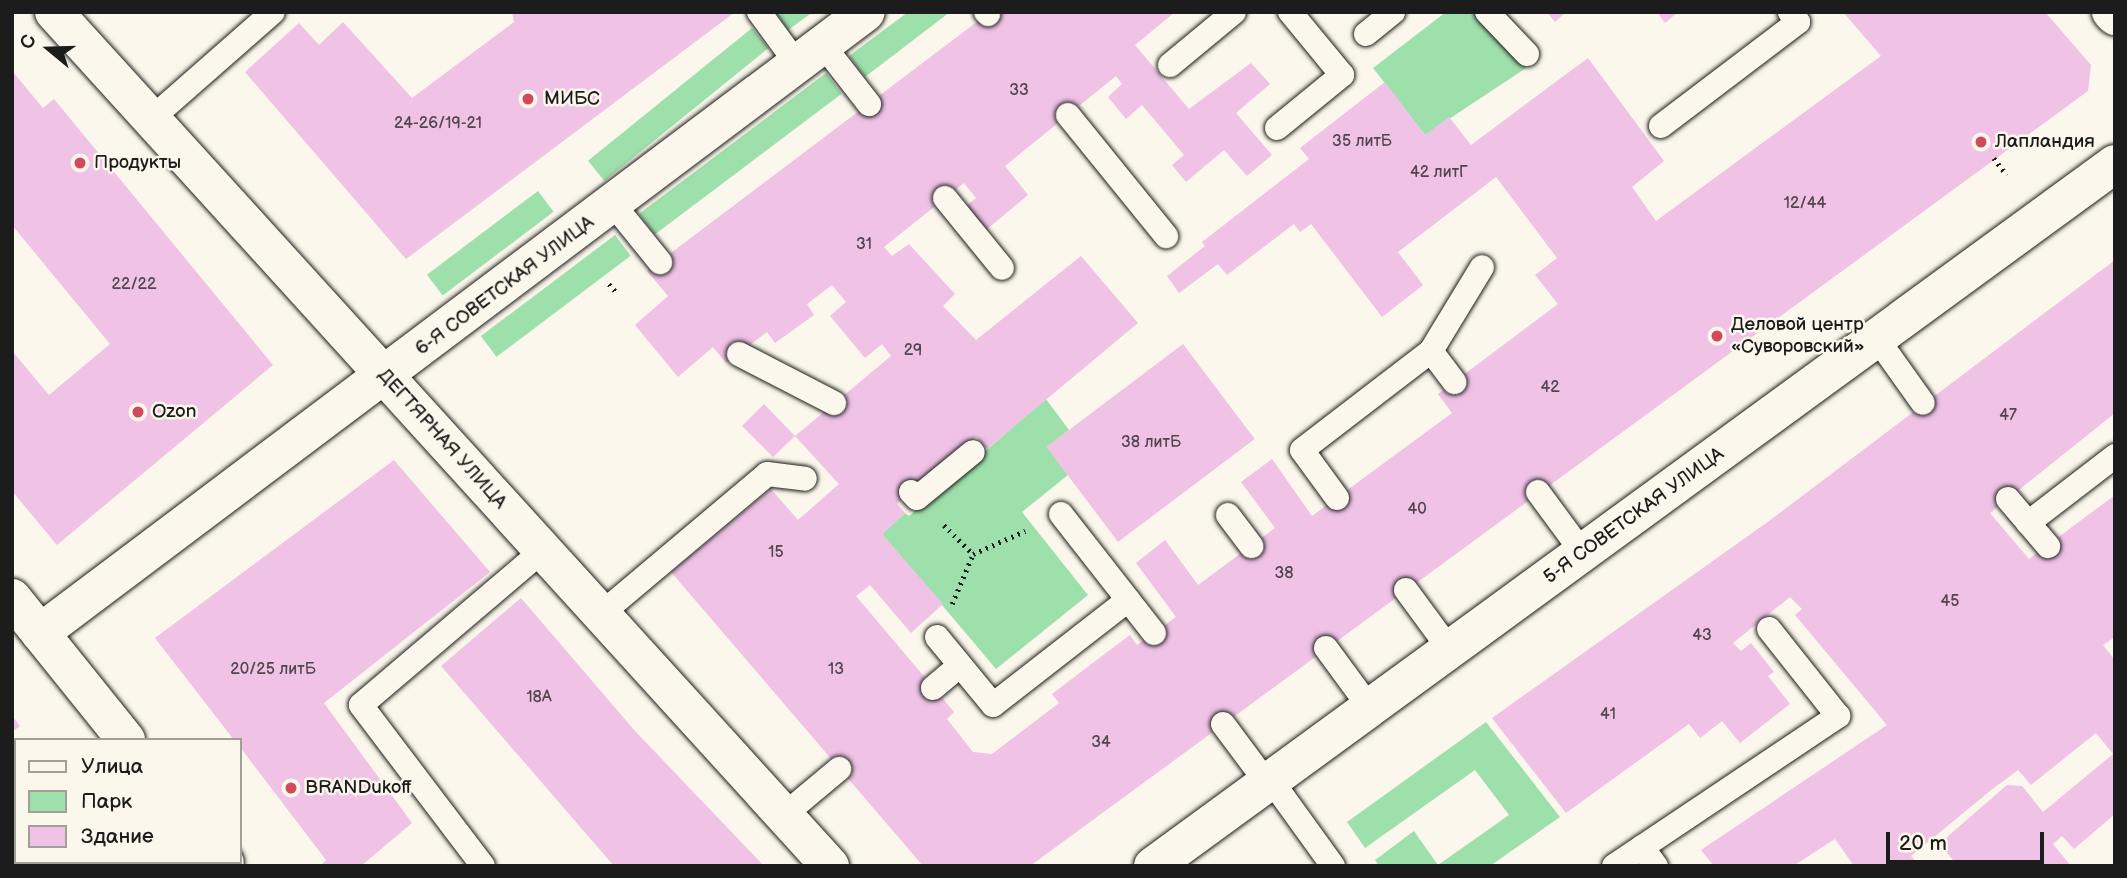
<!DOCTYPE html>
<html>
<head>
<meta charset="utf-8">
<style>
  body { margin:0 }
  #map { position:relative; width:2127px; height:878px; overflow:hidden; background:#fbf7ec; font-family:"Balsamiq Sans",sans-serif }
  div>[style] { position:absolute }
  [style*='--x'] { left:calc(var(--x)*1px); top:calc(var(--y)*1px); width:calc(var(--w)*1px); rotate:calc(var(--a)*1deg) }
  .green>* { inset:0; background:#9ee0ab; transform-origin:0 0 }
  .building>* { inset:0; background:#efc2e6; transform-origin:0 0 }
  .path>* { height:4.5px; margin-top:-2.25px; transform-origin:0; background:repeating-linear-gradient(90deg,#1c1c1c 0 2px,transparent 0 7px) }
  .roads { filter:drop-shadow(0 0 2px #1c1c1c) drop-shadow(0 0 2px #1c1c1c) }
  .lane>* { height:24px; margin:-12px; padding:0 12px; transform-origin:12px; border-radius:12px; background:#fbf7ec }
  .street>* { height:38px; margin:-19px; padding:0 19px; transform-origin:19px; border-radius:19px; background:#fbf7ec }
  .secondary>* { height:38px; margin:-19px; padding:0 19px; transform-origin:19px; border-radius:19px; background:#fbf7ec }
  .dots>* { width:19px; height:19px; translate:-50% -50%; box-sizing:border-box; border:4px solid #fbf7ec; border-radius:50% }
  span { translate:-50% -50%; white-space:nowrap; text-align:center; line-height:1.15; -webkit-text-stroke:5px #fbf7ec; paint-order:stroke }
  .number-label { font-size:16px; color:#51464e }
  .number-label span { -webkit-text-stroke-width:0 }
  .poi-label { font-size:19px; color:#1c1c1c }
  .left { translate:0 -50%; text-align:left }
  .street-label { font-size:19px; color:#1c1c1c }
  .frame { position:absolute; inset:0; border:14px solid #1c1c1c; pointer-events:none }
  .legend { position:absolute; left:14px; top:738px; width:228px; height:126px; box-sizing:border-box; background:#fbf7ec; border:2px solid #a29f99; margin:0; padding:9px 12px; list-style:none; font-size:21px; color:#1c1c1c }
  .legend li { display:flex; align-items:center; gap:14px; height:35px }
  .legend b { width:35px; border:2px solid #a29f99 }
  .north { position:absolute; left:14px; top:14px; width:70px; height:70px; -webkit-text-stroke:5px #fbf7ec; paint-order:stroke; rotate:289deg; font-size:19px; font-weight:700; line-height:28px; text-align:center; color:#1c1c1c }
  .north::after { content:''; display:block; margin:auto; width:24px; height:32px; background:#1c1c1c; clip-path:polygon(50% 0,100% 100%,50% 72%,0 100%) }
  .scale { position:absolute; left:1886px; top:832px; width:158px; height:32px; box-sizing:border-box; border:4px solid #1c1c1c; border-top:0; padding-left:9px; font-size:21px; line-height:24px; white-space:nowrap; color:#1c1c1c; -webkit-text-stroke:5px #fbf7ec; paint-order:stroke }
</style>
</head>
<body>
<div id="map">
  <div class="green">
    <i style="clip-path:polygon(775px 12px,813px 12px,788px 30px)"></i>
    <i style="clip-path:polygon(908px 12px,950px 12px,865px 77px,849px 56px)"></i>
    <i style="clip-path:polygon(1446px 12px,1473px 12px,1526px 68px,1425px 135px,1373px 68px)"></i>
    <i style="left:752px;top:28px;width:26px;height:211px;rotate:51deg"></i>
    <i style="left:826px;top:73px;width:26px;height:234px;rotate:53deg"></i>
    <i style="left:538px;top:191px;width:26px;height:139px;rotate:53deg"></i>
    <i style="left:615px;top:235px;width:26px;height:168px;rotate:53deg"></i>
    <i style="clip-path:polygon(1046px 399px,1069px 430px,1047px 447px,1068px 475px,1022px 512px,1088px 595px,996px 669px,882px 534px,905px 513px,909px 516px)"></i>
    <i style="clip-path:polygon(1486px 722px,1560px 817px,1490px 866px,1379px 866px,1375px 860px,1414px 831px,1438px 865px,1509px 815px,1475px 770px,1365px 848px,1347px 822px)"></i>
    <i style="clip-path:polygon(16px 814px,16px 862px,115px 862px,114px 866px,12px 866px)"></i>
  </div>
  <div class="building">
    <i style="clip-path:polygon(512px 12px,735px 12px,406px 259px,245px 72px,299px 23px,319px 45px,343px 22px,412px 98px,514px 22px)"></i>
    <i style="clip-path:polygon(990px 12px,1175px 12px,1135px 45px,1189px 109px,1251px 63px,1270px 84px,1236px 113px,1272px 155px,1247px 176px,1224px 150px,1186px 182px,1172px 165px,1184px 155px,1142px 105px,1126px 119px,1108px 97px,1122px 84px,1116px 76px,1005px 166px,1028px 195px,986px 230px,966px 206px,976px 198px,964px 183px,884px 247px,892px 256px,909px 244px,955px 294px,943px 306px,976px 340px,1081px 256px,1138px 323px,987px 449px,976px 437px,897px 504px,905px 513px,882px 534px,943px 604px,911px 633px,870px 585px,856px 596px,954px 712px,947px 719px,973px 752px,992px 754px,1059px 703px,1052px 694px,1098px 659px,1130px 635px,1137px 645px,1176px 617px,1136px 563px,1165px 540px,1198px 585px,1275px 528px,1241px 482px,1272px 459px,1312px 516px,1452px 413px,1438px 394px,1558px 304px,1535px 275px,1557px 258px,1496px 177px,1398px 252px,1423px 285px,1382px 317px,1311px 224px,1300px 232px,1294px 224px,1227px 275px,1218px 264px,1179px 293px,1167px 276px,1205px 246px,1202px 242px,1309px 159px,1300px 148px,1385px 82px,1425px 135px,1449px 117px,1471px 145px,1588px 58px,1664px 161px,1632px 187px,1656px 221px,1881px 56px,1843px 12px,2045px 12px,2091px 65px,2088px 91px,1030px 866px,923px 866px,671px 572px,771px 489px,798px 520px,839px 484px,795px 436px,773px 457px,742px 426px,764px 404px,795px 436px,891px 356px,882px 344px,865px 358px,830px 316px,846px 302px,832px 285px,807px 304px,814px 315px,775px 343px,767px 332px,726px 363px,713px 347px,678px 377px,635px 325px,668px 296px,647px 271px)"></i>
    <i style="clip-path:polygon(1547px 12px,1566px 12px,1555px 22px)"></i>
    <i style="clip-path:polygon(1657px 12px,1678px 12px,1665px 23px)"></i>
    <i style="clip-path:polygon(12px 71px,43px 108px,54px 99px,273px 365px,57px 545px,12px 491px,12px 351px,49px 395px,110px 344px,12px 225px)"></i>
    <i style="clip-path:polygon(2115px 260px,2115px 413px,1990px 513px,2029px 559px,2115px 495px,2115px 637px,2103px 645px,2115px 660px,2115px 814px,2074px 849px,2062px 836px,2053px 844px,2071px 866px,1958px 866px,1947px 853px,1947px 837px,2007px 785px,2022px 786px,2043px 812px,2113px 754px,2096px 733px,2031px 785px,2018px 770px,1990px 791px,1911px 856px,1920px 866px,1854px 866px,1835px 839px,1793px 866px,1714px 866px,1701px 850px,1887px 725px,1795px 615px,1802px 609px,1790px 597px,1733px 643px,1741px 651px,1751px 643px,1774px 672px,1768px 676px,1790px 704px,1740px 743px,1722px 721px,1700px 738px,1689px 724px,1566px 813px,1492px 718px,1769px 521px)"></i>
    <i style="left:1183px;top:344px;width:119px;height:171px;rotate:53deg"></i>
    <i style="clip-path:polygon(394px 460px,490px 572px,324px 703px,412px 823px,361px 866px,320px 866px,326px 860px,240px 747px,240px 740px,234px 740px,155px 638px)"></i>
    <i style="clip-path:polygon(521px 598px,635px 731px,764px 866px,614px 866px,441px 666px)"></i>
    <i style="clip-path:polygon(12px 716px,20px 726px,12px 732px)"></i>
  </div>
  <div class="path">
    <i style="--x:1994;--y:158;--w:21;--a:53"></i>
    <i style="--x:609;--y:284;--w:13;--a:48"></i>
    <i style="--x:944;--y:525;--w:41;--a:45"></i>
    <i style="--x:952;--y:604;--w:54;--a:-67.2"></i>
    <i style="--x:973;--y:554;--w:57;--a:-23.9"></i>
  </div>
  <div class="roads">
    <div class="lane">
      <i style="--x:759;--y:12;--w:64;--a:53.8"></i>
      <i style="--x:986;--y:12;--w:3;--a:45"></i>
      <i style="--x:1487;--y:12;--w:58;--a:46.4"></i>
      <i style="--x:1366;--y:34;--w:35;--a:-39"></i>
      <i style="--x:823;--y:45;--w:75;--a:52.1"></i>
      <i style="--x:1170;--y:65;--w:83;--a:-39.6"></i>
      <i style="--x:1068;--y:115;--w:156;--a:51"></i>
      <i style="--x:151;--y:119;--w:162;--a:-41.3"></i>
      <i style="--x:1661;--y:126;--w:172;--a:-37.2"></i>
      <i style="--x:1798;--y:22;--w:13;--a:-129"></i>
      <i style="--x:1277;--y:128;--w:84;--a:-39.2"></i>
      <i style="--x:1342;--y:75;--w:82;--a:-129.5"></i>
      <i style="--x:945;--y:198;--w:90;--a:50.8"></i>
      <i style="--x:613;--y:204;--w:75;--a:51"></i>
      <i style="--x:1878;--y:340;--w:77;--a:54.5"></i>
      <i style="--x:1431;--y:351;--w:39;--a:53"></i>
      <i style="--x:739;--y:354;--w:107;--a:27.3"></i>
      <i style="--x:911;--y:492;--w:8;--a:45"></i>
      <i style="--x:917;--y:498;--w:72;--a:-39.4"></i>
      <i style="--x:1538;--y:492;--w:76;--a:53.6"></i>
      <i style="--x:1337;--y:498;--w:59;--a:-126.1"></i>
      <i style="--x:1302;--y:450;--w:163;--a:-37.5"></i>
      <i style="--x:1431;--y:351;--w:98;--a:-58.7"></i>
      <i style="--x:2008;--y:499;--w:62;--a:49.6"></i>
      <i style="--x:1061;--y:514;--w:151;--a:52"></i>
      <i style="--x:1228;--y:515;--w:39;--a:53"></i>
      <i style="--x:2028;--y:523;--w:110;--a:-37.6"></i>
      <i style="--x:1406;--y:590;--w:74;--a:53.7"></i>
      <i style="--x:601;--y:614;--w:217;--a:-40.1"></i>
      <i style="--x:767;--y:474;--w:38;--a:7"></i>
      <i style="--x:937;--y:637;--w:88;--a:50.5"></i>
      <i style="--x:993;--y:705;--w:171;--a:-37.9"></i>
      <i style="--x:1326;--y:648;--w:74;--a:53.7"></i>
      <i style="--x:933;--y:688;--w:35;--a:-40"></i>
      <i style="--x:1223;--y:724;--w:74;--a:53.3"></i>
      <i style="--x:1271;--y:780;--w:106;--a:54.2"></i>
      <i style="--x:784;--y:815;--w:72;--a:-39.9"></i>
      <i style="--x:1642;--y:847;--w:24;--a:54"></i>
      <i style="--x:483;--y:866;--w:202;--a:-127.2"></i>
      <i style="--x:361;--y:705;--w:239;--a:-40.4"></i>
      <i style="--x:1614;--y:866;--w:270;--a:-33.8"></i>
      <i style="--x:1838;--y:716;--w:111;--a:-128.4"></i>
    </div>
    <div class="street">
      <i style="--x:54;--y:12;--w:1154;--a:47.74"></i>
      <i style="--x:12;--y:598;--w:182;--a:51.2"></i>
      <i style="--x:40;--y:633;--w:1033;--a:-36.94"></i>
      <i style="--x:220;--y:866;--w:6;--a:-39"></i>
      <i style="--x:1153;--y:866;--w:1191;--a:-36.12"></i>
    </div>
    <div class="secondary">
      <i style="--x:2111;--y:12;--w:6;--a:45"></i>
    </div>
  </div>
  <div class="dots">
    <i style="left:528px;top:99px;background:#d1495b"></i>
    <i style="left:1981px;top:142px;background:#d1495b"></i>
    <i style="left:80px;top:163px;background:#d1495b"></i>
    <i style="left:1717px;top:336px;background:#d1495b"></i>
    <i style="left:138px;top:412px;background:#d1495b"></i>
    <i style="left:291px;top:788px;background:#d1495b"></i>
  </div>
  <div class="number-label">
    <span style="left:1019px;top:91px">33</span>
    <span style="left:438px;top:124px">24-26/19-21</span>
    <span style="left:1362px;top:142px">35 литБ</span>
    <span style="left:1439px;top:173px">42 литГ</span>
    <span style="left:1805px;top:204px">12/44</span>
    <span style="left:864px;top:245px">31</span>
    <span style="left:134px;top:285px">22/22</span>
    <span style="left:913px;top:351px">29</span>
    <span style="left:1550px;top:388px">42</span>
    <span style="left:2008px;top:416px">47</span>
    <span style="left:1151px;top:443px">38 литБ</span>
    <span style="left:1417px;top:510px">40</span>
    <span style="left:776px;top:553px">15</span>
    <span style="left:1284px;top:574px">38</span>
    <span style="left:1950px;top:602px">45</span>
    <span style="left:1702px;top:636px">43</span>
    <span style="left:273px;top:670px">20/25 литБ</span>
    <span style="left:836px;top:670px">13</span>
    <span style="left:539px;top:698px">18А</span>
    <span style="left:1608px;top:715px">41</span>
    <span style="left:1101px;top:743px">34</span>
  </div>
  <div class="poi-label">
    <span class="left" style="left:544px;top:99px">МИБС</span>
    <span class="left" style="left:1995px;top:142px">Лапландия</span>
    <span class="left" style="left:94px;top:163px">Продукты</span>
    <span class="left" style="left:1731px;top:336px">Деловой центр<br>«Суворовский»</span>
    <span class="left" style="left:152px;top:412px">Ozon</span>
    <span class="left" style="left:305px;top:788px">BRANDukoff</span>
  </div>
  <div class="street-label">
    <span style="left:505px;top:286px;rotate:-37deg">6-Я СОВЕТСКАЯ УЛИЦА</span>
    <span style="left:442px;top:439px;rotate:48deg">ДЕГТЯРНАЯ УЛИЦА</span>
    <span style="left:1634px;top:516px;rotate:-36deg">5-Я СОВЕТСКАЯ УЛИЦА</span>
  </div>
  <div class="frame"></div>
  <ul class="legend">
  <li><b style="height:9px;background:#fbf7ec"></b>Улица</li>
  <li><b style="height:19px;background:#9ee0ab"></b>Парк</li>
  <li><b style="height:19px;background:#efc2e6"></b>Здание</li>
  </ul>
  <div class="north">С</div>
  <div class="scale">20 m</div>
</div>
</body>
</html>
